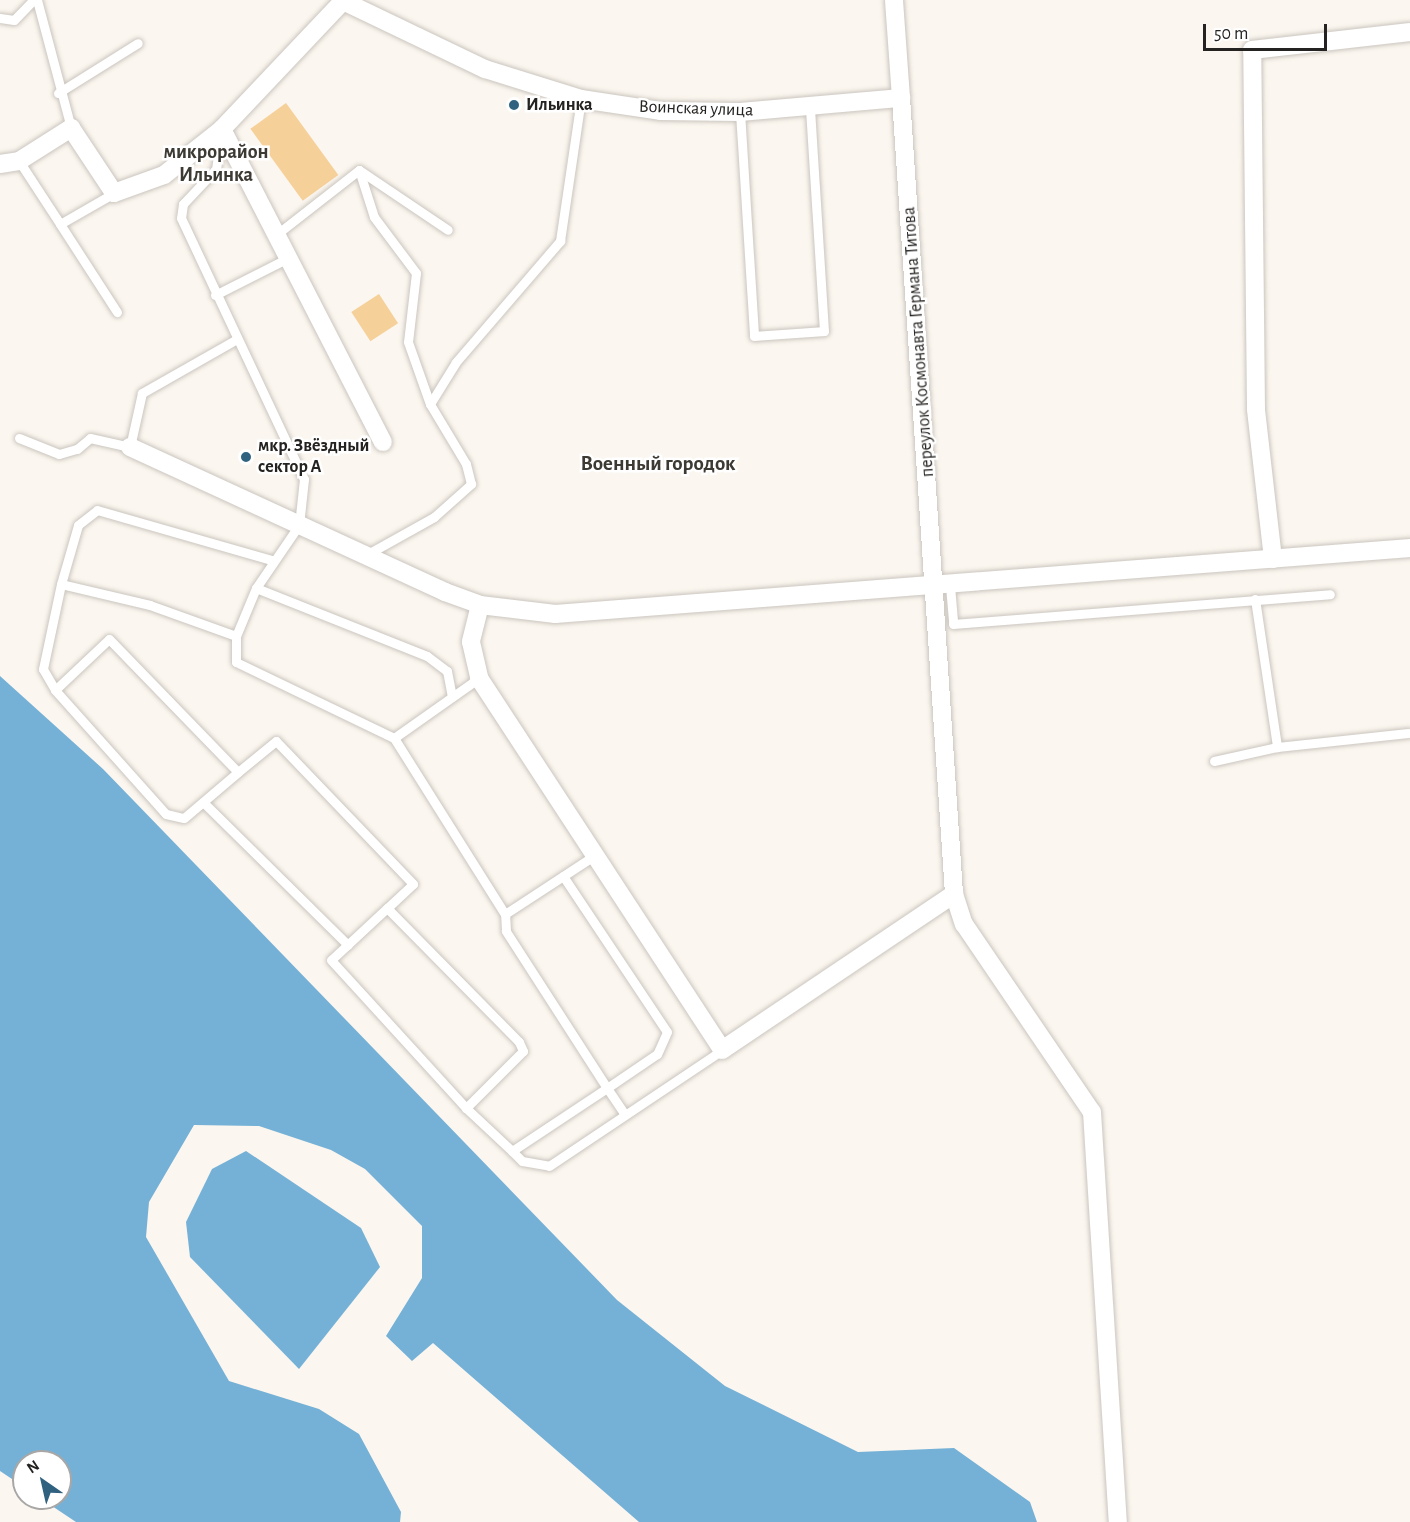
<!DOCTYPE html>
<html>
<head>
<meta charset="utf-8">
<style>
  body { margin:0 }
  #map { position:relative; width:1410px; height:1522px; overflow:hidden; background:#fbf6ef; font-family:"Alegreya Sans",sans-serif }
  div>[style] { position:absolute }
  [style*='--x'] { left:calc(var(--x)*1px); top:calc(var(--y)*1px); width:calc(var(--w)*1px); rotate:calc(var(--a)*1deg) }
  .green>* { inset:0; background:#f6d099; transform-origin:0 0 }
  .water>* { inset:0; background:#75b1d7 }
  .roads { filter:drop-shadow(0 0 2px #cac5be) drop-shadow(0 0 2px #cac5be) }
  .service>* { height:9px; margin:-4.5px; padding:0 4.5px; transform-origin:4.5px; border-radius:4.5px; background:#fff }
  .minor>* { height:18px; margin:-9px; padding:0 9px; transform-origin:9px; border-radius:9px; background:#fff }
  .dots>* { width:16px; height:16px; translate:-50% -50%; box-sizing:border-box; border:3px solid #fff; border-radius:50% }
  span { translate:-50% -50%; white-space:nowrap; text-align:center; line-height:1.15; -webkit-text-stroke:5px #fff; paint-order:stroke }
  .poi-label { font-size:18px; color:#252321; font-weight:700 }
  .left { translate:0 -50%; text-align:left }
  .street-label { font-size:18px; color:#252321 }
  .neighbourhood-label { font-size:20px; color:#3d3933; font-weight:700 }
  .quarter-label { font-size:21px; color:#3d3933; font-weight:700 }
  .north { position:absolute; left:12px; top:1450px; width:60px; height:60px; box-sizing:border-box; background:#fff; border:2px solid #a8a7a6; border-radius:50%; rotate:326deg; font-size:16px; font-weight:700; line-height:24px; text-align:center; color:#252321 }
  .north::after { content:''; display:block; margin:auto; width:21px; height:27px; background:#306280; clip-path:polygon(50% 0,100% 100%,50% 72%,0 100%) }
  .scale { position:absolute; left:1203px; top:24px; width:124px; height:27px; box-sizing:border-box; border:3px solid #252321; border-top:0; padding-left:8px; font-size:18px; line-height:21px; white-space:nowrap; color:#252321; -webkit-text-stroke:4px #fff; paint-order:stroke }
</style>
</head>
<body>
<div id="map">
  <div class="green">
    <i style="left:286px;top:103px;width:89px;height:44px;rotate:54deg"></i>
    <i style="left:379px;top:294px;width:35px;height:33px;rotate:57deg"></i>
  </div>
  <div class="water">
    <i style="clip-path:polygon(0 676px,103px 769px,617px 1300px,725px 1386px,858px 1452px,954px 1448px,1030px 1502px,1037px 1522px,639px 1522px,433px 1343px,412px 1361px,386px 1336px,422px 1278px,422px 1226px,365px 1169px,331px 1150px,259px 1126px,194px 1125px,149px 1202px,146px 1237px,229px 1381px,319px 1409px,359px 1434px,401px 1512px,400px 1522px,76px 1522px,40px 1498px,60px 1498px,60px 1462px,24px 1462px,24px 1487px,0 1471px)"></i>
    <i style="clip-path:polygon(246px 1151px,361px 1228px,380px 1267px,299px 1369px,190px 1257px,186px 1222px,212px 1169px)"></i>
  </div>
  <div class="roads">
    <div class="service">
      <i style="--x:37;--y:0;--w:132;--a:75.1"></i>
      <i style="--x:0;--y:18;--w:14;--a:8"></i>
      <i style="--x:14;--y:20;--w:28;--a:-46"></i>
      <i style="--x:58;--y:93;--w:94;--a:-32"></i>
      <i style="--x:740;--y:112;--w:224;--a:86.4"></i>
      <i style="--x:754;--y:336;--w:70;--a:-4.1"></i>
      <i style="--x:824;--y:331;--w:223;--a:-93.6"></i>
      <i style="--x:221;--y:134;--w:35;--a:98"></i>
      <i style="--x:216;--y:169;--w:48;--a:133.3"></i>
      <i style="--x:183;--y:204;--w:14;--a:98"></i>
      <i style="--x:181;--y:218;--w:289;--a:64.8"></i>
      <i style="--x:304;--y:479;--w:46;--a:96.2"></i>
      <i style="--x:299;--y:525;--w:76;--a:124.3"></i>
      <i style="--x:256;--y:588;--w:52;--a:112.6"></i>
      <i style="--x:236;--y:636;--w:26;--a:90"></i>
      <i style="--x:236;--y:662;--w:175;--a:25.7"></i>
      <i style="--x:394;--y:738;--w:104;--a:-35.2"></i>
      <i style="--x:19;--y:161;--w:75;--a:56.9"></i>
      <i style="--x:359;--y:170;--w:49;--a:72.3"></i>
      <i style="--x:374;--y:217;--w:70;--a:53.1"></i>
      <i style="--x:416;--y:273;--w:69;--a:96.6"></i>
      <i style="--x:408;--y:342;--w:66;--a:70.5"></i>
      <i style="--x:430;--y:404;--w:49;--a:-58.2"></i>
      <i style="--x:456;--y:362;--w:160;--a:-49.3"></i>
      <i style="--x:560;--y:241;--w:144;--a:-81.6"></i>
      <i style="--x:114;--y:193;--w:62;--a:150.1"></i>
      <i style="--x:60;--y:224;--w:105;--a:57.1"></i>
      <i style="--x:277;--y:234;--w:104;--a:-38"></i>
      <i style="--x:359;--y:170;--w:107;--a:34"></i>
      <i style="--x:215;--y:295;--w:82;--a:-26.9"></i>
      <i style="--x:19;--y:438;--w:43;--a:21.8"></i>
      <i style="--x:59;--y:454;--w:19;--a:-16"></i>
      <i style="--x:77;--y:449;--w:17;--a:-40"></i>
      <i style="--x:90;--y:438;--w:41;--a:12.7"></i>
      <i style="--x:130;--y:447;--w:55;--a:-77.5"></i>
      <i style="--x:142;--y:393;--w:109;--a:-29.6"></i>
      <i style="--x:366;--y:555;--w:78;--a:-29.2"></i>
      <i style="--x:434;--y:517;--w:50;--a:-41.7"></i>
      <i style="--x:471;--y:484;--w:21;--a:-104"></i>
      <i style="--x:466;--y:464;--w:70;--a:-121"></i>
      <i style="--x:61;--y:584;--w:61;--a:-73.9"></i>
      <i style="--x:78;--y:525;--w:24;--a:-38"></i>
      <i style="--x:97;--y:510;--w:181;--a:16"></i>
      <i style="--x:950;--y:586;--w:38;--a:85"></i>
      <i style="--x:953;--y:624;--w:378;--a:-4.5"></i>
      <i style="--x:256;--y:588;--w:184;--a:21.7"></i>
      <i style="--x:427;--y:656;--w:25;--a:37"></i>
      <i style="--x:447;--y:671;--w:26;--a:79"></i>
      <i style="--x:1255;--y:599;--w:150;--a:81.5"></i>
      <i style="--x:236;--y:636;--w:91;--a:-160.2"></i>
      <i style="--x:150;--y:605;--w:91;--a:-166.7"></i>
      <i style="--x:61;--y:584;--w:87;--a:102"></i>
      <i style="--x:43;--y:669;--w:24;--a:60"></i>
      <i style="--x:55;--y:690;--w:74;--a:-43.4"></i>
      <i style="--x:109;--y:639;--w:185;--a:45.9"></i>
      <i style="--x:238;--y:772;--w:49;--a:-39.2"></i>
      <i style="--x:276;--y:741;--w:198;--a:46.2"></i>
      <i style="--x:413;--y:884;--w:35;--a:137"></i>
      <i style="--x:387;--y:908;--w:188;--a:45.4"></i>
      <i style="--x:519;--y:1042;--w:10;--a:66"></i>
      <i style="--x:523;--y:1051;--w:81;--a:135"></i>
      <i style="--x:466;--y:1108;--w:63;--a:43.1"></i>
      <i style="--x:512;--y:1151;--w:114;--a:-33.6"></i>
      <i style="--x:607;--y:1088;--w:187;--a:-122.8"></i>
      <i style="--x:506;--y:931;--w:17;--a:-93"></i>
      <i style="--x:55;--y:690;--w:166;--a:48.2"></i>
      <i style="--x:166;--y:814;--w:18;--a:13"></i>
      <i style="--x:184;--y:818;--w:71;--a:-40.4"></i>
      <i style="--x:394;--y:738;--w:208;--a:57.8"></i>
      <i style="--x:505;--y:914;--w:108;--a:-33.2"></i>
      <i style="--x:1214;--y:761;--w:65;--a:-12.5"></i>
      <i style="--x:1277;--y:747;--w:132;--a:-6.1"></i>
      <i style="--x:204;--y:803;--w:202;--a:44.6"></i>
      <i style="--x:563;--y:876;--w:187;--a:56.3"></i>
      <i style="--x:667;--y:1032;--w:24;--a:114"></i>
      <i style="--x:657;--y:1054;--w:60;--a:145.8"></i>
      <i style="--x:607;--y:1088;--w:32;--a:56"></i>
      <i style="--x:387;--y:908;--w:76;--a:137.1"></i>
      <i style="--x:331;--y:960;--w:200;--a:47.6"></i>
      <i style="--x:512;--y:1151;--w:14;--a:45"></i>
      <i style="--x:522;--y:1161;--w:27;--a:10"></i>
      <i style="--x:549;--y:1166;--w:208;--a:-33.8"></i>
    </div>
    <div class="minor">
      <i style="--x:341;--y:0;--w:160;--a:25.6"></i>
      <i style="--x:485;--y:69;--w:101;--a:17.4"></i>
      <i style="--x:581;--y:99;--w:80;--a:8.6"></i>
      <i style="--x:660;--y:111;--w:80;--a:0.7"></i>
      <i style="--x:740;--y:112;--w:162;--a:-5"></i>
      <i style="--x:901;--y:98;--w:98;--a:-94.1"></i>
      <i style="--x:901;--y:98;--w:798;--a:86.19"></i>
      <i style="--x:954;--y:894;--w:32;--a:72"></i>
      <i style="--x:964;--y:924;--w:227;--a:55.8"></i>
      <i style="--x:1092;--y:1112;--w:411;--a:86.4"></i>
      <i style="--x:222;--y:129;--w:352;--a:62.8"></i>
      <i style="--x:0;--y:164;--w:19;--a:-9"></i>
      <i style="--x:19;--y:161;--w:62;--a:-32.4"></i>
      <i style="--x:71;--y:128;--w:78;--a:56.5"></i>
      <i style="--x:114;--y:193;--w:53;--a:-19.8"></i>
      <i style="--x:164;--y:175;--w:74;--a:-38.4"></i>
      <i style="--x:222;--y:129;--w:176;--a:-46.6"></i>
      <i style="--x:130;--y:447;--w:347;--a:24.7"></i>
      <i style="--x:445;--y:592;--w:37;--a:20"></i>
      <i style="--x:480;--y:605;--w:76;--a:6.8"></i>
      <i style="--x:555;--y:614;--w:858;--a:-4.41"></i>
      <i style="--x:1273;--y:559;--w:151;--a:-96.5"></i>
      <i style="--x:1256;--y:409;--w:359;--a:-90.6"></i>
      <i style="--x:1252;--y:50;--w:159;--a:-6.5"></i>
      <i style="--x:480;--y:605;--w:38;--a:104"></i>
      <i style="--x:471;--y:642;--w:37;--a:77"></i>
      <i style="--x:479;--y:678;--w:444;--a:56.8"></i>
      <i style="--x:722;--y:1050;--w:280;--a:-33.9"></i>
    </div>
  </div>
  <div class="dots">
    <i style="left:514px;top:105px;background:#306280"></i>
    <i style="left:246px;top:457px;background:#306280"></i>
  </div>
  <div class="poi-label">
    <span class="left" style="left:526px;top:105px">Ильинка</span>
    <span class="left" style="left:258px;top:457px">мкр. Звёздный<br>сектор А</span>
  </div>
  <div class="street-label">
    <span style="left:696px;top:109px;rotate:2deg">Воинская улица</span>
    <span style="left:919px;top:342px;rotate:-94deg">переулок Космонавта Германа Титова</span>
  </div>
  <div class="neighbourhood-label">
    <span style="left:216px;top:164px">микрорайон<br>Ильинка</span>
  </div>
  <div class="quarter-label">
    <span style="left:658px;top:464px">Военный городок</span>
  </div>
  <div class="north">N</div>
  <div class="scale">50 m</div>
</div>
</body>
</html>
